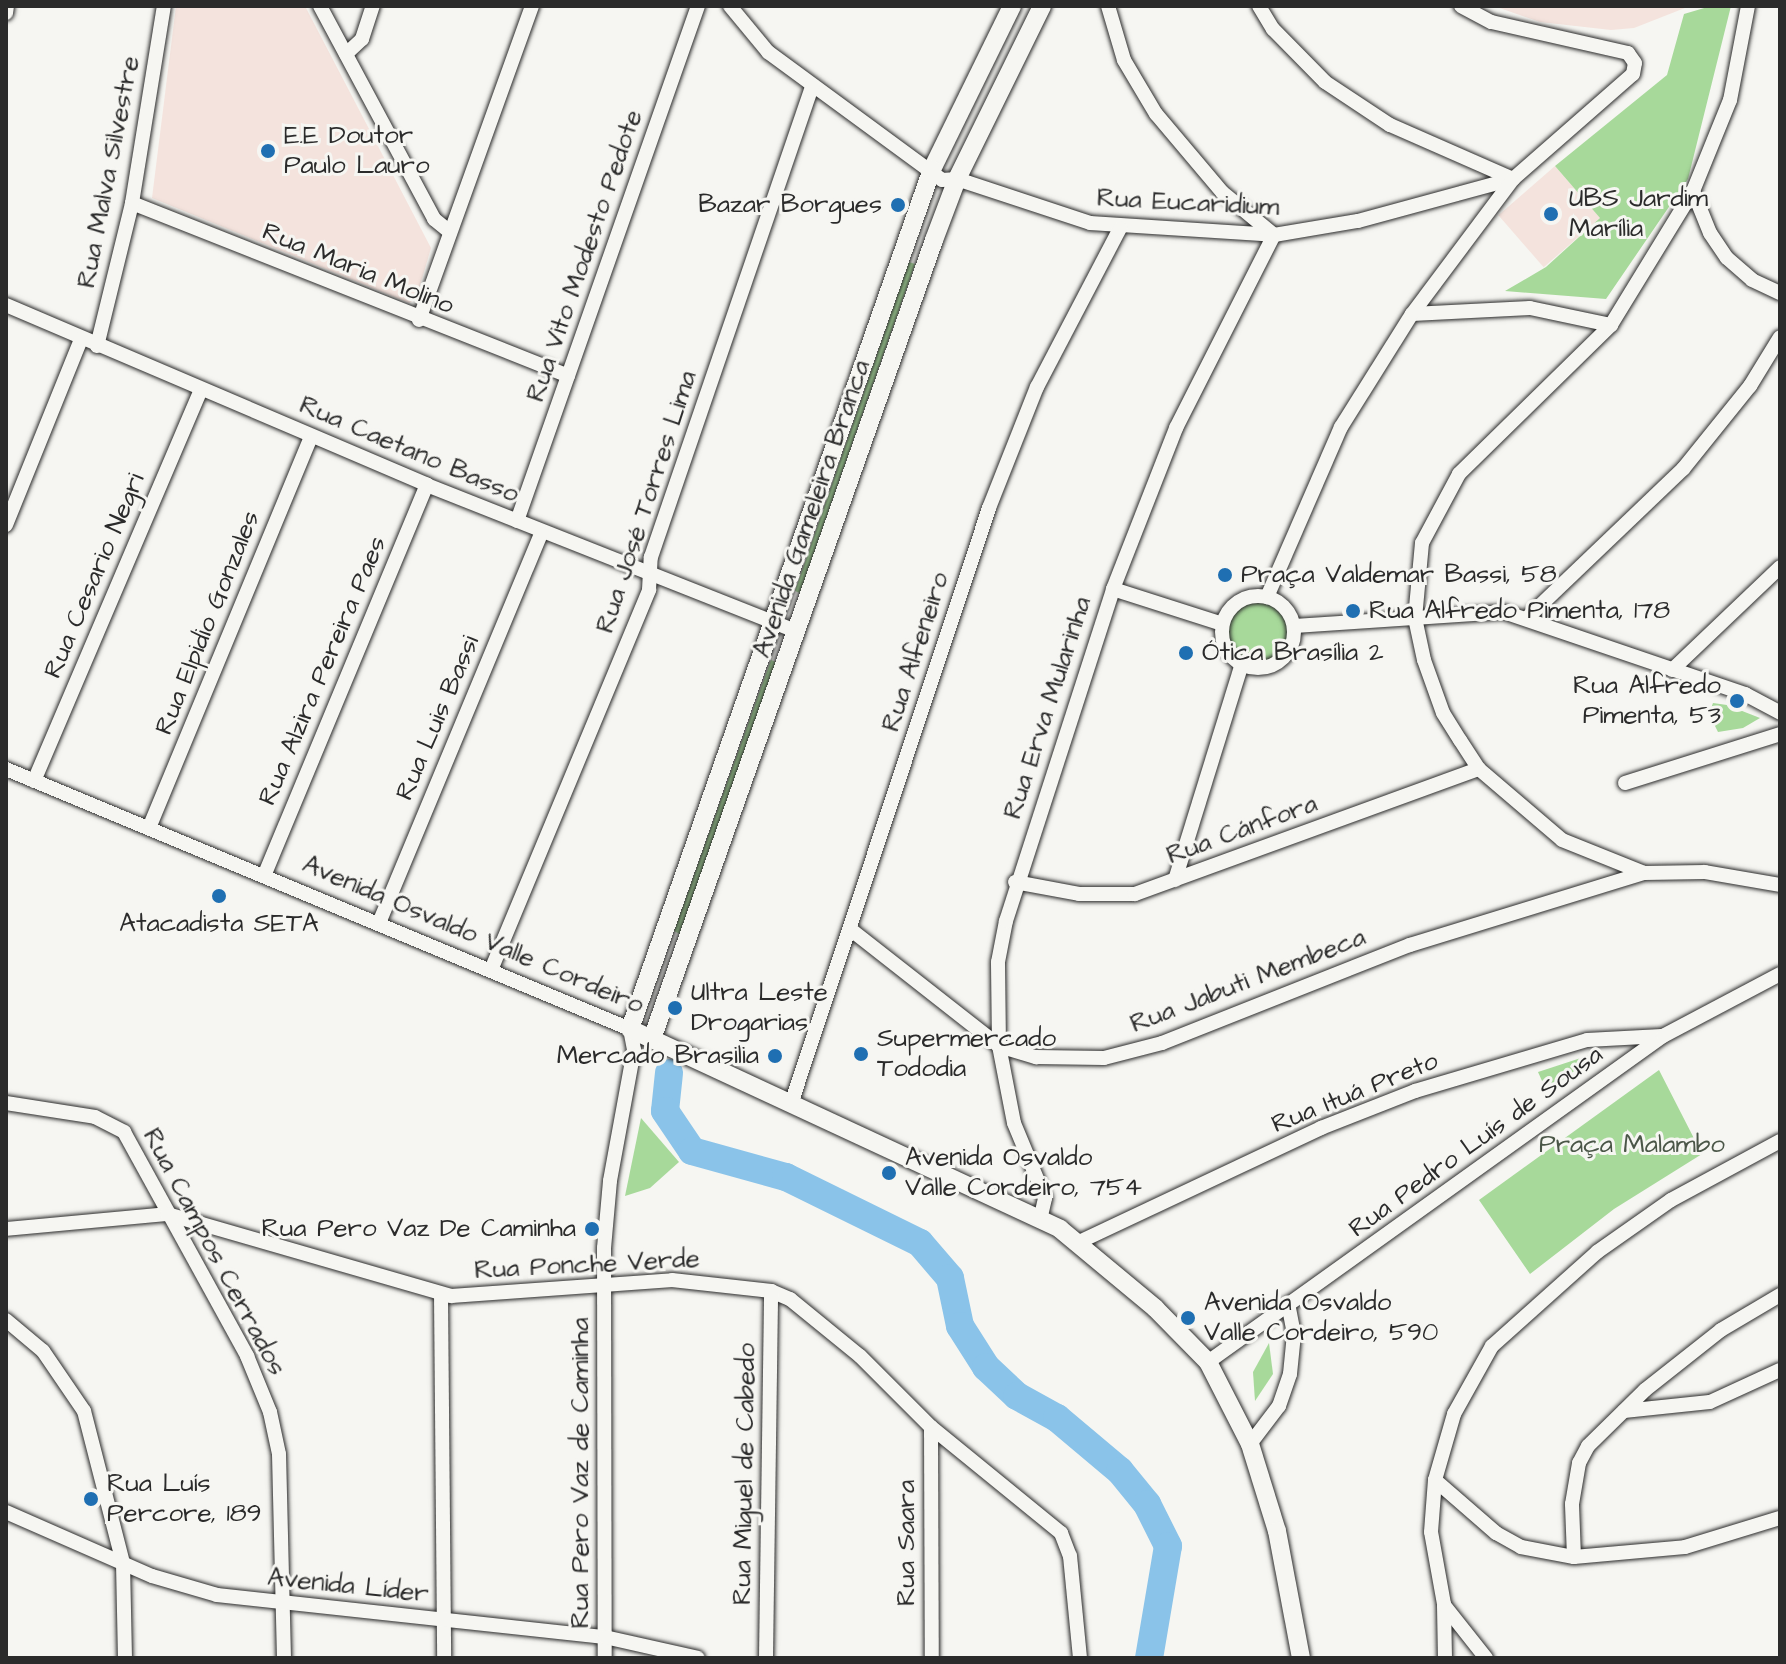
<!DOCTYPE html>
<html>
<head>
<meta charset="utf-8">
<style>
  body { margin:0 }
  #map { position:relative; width:1786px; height:1664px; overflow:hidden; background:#f6f6f2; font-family:"Architects Daughter",sans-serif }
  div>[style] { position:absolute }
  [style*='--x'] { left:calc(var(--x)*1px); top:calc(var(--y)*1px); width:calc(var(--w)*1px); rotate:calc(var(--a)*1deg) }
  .built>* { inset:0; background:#f4e3dd; transform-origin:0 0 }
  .green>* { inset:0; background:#a7d99a }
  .round { border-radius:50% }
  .river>* { height:28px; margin:-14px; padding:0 14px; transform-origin:14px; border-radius:14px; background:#8ac3e9 }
  .roads { filter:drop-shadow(0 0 2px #2b2b2b) drop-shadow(0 0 2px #2b2b2b) }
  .minor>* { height:14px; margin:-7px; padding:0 7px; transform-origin:7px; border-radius:7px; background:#f6f6f2 }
  .minor>.ring { margin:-7px; padding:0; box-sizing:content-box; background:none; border:14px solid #f6f6f2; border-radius:50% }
  .major>* { height:18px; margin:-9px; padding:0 9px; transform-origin:9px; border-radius:9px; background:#f6f6f2 }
  .dots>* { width:22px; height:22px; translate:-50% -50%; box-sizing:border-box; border:4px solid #f6f6f2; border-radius:50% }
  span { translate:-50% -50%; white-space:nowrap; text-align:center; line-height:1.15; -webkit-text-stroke:6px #f6f6f2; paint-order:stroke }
  .poi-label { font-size:26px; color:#2b2b2b }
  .left { translate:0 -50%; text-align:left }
  .right { translate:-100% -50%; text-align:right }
  .street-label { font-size:26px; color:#2b2b2b }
  .park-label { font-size:26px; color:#4a5647 }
  .frame { position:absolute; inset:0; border:8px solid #2b2b2b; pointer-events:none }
</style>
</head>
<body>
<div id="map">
  <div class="built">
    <i style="clip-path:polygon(176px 6px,305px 6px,431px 248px,416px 299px,409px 303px,152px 198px)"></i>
    <i style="clip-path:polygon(1494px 6px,1690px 6px,1634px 28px,1611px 30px,1540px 22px)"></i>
    <i style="left:1555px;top:166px;width:69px;height:75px;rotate:49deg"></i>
  </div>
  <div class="green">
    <i style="clip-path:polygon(1711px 6px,1731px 6px,1688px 179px,1606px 299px,1505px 291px,1546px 267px,1600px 218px,1555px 166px,1667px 75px,1684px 14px)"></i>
    <i style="clip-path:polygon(909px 262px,915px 264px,800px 593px,795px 591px)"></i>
    <i class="round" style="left:1228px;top:602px;width:60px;height:60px"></i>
    <i style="clip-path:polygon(771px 660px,776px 662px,680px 934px,674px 931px)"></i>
    <i style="clip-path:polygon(1713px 703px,1727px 705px,1760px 718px,1743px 728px,1718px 732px,1709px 714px)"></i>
    <i style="clip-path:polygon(1590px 1055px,1591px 1058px,1547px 1092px,1538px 1072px)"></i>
    <i style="clip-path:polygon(1659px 1070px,1702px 1154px,1614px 1209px,1530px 1274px,1479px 1200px)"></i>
    <i style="clip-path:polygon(641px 1118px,679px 1162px,650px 1188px,625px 1196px)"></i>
    <i style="clip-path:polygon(1269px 1343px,1273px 1374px,1255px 1401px,1253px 1372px)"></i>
  </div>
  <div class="river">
    <i style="--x:669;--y:1073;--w:38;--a:96"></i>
    <i style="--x:665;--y:1111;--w:48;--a:56"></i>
    <i style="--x:692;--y:1151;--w:98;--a:15.5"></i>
    <i style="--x:786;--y:1177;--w:149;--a:26.2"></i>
    <i style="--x:920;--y:1243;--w:46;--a:49.4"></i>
    <i style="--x:950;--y:1278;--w:49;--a:78.2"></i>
    <i style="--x:960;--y:1326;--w:49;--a:57.6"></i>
    <i style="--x:986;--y:1367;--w:42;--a:43.1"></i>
    <i style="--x:1017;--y:1396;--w:46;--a:28.8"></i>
    <i style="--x:1057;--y:1418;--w:82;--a:40.1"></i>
    <i style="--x:1120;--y:1471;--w:43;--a:50.7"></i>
    <i style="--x:1147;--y:1504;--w:47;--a:63.4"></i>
    <i style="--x:1168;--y:1546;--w:114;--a:99.6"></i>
  </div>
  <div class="roads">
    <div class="minor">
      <i style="--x:320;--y:6;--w:242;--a:61.8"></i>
      <i style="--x:434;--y:219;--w:19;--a:39"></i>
      <i style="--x:730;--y:6;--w:60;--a:50.4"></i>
      <i style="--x:768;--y:52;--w:216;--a:36.3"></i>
      <i style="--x:942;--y:180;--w:15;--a:-4"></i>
      <i style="--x:957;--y:179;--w:140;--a:18.3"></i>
      <i style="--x:1090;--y:223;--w:184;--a:3.7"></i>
      <i style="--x:1274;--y:235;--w:85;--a:-9.5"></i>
      <i style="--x:1358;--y:221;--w:161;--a:-15.2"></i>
      <i style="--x:1259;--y:6;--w:27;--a:59"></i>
      <i style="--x:1273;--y:29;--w:74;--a:45.5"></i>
      <i style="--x:1325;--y:82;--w:78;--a:33.5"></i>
      <i style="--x:1390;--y:125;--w:134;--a:23.7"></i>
      <i style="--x:1748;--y:6;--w:96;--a:100.8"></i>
      <i style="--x:1730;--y:100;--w:98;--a:112.1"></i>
      <i style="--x:1693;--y:191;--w:157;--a:121.5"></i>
      <i style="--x:1611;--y:325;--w:213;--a:135.6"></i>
      <i style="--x:1459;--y:474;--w:78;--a:118.2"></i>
      <i style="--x:1422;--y:543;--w:75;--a:95.3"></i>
      <i style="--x:1415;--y:618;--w:43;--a:77.9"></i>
      <i style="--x:1424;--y:660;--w:56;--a:70.3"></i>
      <i style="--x:1443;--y:713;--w:32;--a:58"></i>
      <i style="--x:1460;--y:740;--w:35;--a:57"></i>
      <i style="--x:1479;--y:769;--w:109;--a:40.5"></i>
      <i style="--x:1562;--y:840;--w:88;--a:21.9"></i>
      <i style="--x:1644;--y:873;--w:61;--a:-0.9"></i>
      <i style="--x:1705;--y:872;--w:76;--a:9.8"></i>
      <i style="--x:6;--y:13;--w:7;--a:-82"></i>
      <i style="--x:346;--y:54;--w:22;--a:-43"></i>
      <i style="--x:362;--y:39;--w:35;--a:-72"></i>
      <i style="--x:1693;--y:191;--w:45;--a:68"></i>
      <i style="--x:1710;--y:233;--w:30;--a:56"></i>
      <i style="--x:1727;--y:258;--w:33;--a:41"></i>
      <i style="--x:1752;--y:280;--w:31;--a:25"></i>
      <i style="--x:132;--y:203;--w:469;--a:21.6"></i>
      <i style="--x:6;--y:305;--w:458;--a:23.1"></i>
      <i style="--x:427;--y:485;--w:397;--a:21.6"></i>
      <i style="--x:1412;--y:314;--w:118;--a:-2.9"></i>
      <i style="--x:1530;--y:308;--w:83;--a:11.9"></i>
      <i style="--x:419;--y:320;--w:334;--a:-70.2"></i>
      <i style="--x:97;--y:346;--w:147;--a:-76.2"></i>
      <i style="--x:132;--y:203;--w:200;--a:-80.8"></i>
      <i style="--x:517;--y:521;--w:546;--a:-70.64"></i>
      <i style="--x:6;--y:525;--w:201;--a:-68"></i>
      <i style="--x:1113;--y:589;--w:115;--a:17.7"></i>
      <i class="ring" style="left:1222px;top:596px;width:58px;height:58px"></i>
      <i style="--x:1267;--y:597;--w:185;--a:-66.5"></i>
      <i style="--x:1341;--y:427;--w:133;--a:-57.9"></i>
      <i style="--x:1412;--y:314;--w:169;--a:-53.2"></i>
      <i style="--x:1513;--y:179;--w:159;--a:-41.2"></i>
      <i style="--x:1633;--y:74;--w:11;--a:-80"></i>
      <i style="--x:1635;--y:63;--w:12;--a:-125"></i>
      <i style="--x:1628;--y:53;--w:140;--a:-167.2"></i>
      <i style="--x:1491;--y:22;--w:34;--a:-152"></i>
      <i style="--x:1527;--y:618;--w:216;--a:-43.7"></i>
      <i style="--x:1683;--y:469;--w:107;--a:-51.1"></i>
      <i style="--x:1750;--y:386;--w:57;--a:-58.5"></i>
      <i style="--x:1294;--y:626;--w:210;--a:-3.8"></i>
      <i style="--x:1504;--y:612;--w:255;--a:18.8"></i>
      <i style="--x:1745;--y:694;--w:40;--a:28"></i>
      <i style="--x:1672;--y:670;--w:149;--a:-43.6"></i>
      <i style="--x:6;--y:769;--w:676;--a:22.62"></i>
      <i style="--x:630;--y:1029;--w:21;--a:79"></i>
      <i style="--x:634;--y:1050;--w:133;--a:100.4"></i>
      <i style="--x:610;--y:1181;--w:67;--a:95.1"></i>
      <i style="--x:604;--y:1248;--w:410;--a:89.9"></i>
      <i style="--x:34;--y:781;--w:426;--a:-66.9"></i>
      <i style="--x:1625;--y:783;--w:163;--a:-17.5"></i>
      <i style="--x:149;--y:828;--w:424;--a:-67.5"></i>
      <i style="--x:264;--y:876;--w:424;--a:-67.4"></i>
      <i style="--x:1175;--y:880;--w:226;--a:-72.8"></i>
      <i style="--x:1015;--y:882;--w:65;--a:10.6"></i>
      <i style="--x:1079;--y:894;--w:56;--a:0"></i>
      <i style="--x:1135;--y:894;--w:366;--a:-20"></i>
      <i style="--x:379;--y:923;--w:424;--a:-67.4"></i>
      <i style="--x:850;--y:929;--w:189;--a:38.1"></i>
      <i style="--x:999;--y:1046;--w:39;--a:17"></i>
      <i style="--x:1036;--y:1057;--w:68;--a:0.8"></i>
      <i style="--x:1104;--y:1058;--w:60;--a:-14.5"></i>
      <i style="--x:1162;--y:1043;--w:267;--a:-21.6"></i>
      <i style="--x:1410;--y:945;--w:245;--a:-17.1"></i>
      <i style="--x:491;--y:970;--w:412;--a:-67.4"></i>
      <i style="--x:649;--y:590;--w:33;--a:-87"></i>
      <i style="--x:651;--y:557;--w:498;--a:-71.1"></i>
      <i style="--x:6;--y:1103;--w:90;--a:8.9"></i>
      <i style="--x:95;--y:1117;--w:33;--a:27"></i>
      <i style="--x:124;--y:1132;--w:256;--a:61.2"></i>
      <i style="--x:247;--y:1356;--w:61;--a:67.7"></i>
      <i style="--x:270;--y:1412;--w:43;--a:77.9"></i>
      <i style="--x:279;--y:1454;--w:204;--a:88.6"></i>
      <i style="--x:791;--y:1104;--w:628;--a:-71.62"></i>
      <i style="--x:989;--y:508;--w:130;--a:-68.4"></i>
      <i style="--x:1037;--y:387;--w:179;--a:-62.4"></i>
      <i style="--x:1040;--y:1220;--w:23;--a:-77"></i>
      <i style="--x:1045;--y:1198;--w:81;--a:-112.5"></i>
      <i style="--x:1014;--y:1123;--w:78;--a:-101"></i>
      <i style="--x:999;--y:1046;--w:84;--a:-90.7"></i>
      <i style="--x:998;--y:962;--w:42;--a:-79"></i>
      <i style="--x:1006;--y:921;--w:349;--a:-72.1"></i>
      <i style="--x:1113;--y:589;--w:173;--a:-68.6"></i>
      <i style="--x:1176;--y:428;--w:216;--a:-63.1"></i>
      <i style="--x:1274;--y:235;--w:67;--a:-140.4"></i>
      <i style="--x:1222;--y:192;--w:102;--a:-130.2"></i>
      <i style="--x:1156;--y:114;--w:63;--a:-120.7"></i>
      <i style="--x:1124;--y:60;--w:56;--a:-106.5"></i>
      <i style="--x:6;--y:1229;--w:162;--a:-5.3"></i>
      <i style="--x:167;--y:1214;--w:296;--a:16.1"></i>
      <i style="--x:451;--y:1296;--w:222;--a:-4.1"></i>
      <i style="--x:672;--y:1280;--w:100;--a:6.3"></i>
      <i style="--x:771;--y:1291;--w:21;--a:23"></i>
      <i style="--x:790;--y:1299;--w:90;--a:39.2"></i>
      <i style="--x:860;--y:1356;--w:100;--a:45"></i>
      <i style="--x:931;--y:1427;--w:168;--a:39.2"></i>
      <i style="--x:1061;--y:1533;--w:25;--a:69"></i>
      <i style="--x:1070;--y:1556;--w:102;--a:84.4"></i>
      <i style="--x:1079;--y:1242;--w:268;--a:-25.2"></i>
      <i style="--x:1321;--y:1128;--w:101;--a:-21.5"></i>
      <i style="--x:1415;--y:1091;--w:179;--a:-16.5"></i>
      <i style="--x:1587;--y:1040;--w:75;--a:-3.1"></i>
      <i style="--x:441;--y:1295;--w:363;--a:89.5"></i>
      <i style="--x:6;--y:1320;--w:48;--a:40"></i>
      <i style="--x:43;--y:1351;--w:73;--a:55.7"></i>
      <i style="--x:84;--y:1411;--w:157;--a:75.6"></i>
      <i style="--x:123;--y:1563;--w:95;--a:88.8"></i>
      <i style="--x:1208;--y:1362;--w:560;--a:-35.62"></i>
      <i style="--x:1663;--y:1036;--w:132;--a:-27.9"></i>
      <i style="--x:1624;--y:1411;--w:86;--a:-6"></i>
      <i style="--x:1710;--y:1402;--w:77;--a:-24.6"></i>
      <i style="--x:931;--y:1427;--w:231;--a:89.8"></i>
      <i style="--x:1250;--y:1444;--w:48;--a:-52.7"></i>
      <i style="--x:1279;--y:1406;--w:34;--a:-71"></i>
      <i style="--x:1290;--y:1374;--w:40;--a:-84.3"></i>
      <i style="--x:1294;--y:1334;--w:31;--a:-101"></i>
      <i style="--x:1435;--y:1480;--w:81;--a:41"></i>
      <i style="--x:1496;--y:1533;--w:29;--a:29"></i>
      <i style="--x:1521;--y:1547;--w:54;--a:10.7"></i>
      <i style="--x:1574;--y:1557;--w:111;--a:-5.1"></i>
      <i style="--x:1685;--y:1547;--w:99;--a:-17"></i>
      <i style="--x:6;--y:1512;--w:159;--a:23.7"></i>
      <i style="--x:152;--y:1576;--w:68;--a:16.3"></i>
      <i style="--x:217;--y:1595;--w:390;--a:6.2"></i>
      <i style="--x:605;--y:1637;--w:95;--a:12.7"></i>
      <i style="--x:1574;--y:1557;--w:53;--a:-92.2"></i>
      <i style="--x:1572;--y:1504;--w:42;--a:-80.3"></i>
      <i style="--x:1579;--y:1463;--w:19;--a:-62"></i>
      <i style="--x:1588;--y:1446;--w:80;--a:-44.5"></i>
      <i style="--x:1645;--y:1390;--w:97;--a:-38.3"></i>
      <i style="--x:1721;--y:1330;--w:69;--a:-30.7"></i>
      <i style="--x:1444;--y:1605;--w:68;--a:51.6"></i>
      <i style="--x:766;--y:1658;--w:367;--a:-89.2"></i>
      <i style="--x:1445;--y:1658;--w:54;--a:-91.1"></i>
      <i style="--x:1444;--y:1604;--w:73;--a:-100.2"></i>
      <i style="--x:1431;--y:1532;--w:52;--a:-85.6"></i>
      <i style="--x:1435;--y:1480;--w:69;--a:-73.9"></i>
      <i style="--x:1454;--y:1414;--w:78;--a:-60.8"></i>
      <i style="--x:1492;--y:1346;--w:141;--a:-41.8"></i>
      <i style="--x:1597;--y:1252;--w:90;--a:-35.1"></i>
      <i style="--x:1671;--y:1200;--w:124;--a:-28.4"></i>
    </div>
    <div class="major">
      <i style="--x:1012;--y:6;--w:182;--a:116.1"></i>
      <i style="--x:932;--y:169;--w:911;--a:109.35"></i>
      <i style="--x:630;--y:1029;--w:474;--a:24.9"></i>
      <i style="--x:1060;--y:1229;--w:124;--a:39.7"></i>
      <i style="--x:1155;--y:1308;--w:76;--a:45.5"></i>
      <i style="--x:1208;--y:1362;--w:92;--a:62.9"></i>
      <i style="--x:1250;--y:1444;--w:91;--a:72.8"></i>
      <i style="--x:1277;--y:1531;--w:129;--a:79.3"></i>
      <i style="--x:652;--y:1039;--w:847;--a:-70.56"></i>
      <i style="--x:934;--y:240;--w:65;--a:-69.3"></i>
      <i style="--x:957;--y:179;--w:193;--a:-63.8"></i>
    </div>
  </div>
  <div class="dots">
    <i style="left:268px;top:151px;background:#1f6fb2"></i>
    <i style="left:898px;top:205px;background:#1f6fb2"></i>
    <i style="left:1551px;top:214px;background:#1f6fb2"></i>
    <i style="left:1225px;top:575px;background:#1f6fb2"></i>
    <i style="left:1353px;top:611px;background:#1f6fb2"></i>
    <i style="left:1186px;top:653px;background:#1f6fb2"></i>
    <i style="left:1737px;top:701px;background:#1f6fb2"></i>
    <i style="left:219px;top:896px;background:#1f6fb2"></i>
    <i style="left:675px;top:1008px;background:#1f6fb2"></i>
    <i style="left:861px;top:1054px;background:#1f6fb2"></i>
    <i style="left:775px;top:1056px;background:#1f6fb2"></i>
    <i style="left:889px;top:1173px;background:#1f6fb2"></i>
    <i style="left:592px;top:1229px;background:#1f6fb2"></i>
    <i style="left:1188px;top:1318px;background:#1f6fb2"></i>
    <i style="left:91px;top:1499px;background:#1f6fb2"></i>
  </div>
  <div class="poi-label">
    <span class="left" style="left:284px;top:151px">E.E Doutor<br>Paulo Lauro</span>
    <span class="left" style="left:1569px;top:214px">UBS Jardim<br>Marília</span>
    <span class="right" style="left:882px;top:205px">Bazar Borgues</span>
    <span class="left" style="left:1241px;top:575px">Praça Valdemar Bassi, 58</span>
    <span class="left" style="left:1369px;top:611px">Rua Alfredo Pimenta, 178</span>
    <span class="left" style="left:1202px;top:653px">Ótica Brasília 2</span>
    <span class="right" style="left:1721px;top:701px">Rua Alfredo<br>Pimenta, 53</span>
    <span style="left:219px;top:924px">Atacadista SETA</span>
    <span class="left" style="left:691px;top:1008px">Ultra Leste<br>Drogarias</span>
    <span class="left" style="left:877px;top:1054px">Supermercado<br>Tododia</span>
    <span class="right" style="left:759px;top:1056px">Mercado Brasilia</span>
    <span class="left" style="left:905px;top:1173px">Avenida Osvaldo<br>Valle Cordeiro, 754</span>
    <span class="right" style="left:576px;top:1229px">Rua Pero Vaz De Caminha</span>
    <span class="left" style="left:1204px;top:1318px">Avenida Osvaldo<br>Valle Cordeiro, 590</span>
    <span class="left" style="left:107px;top:1499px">Rua Luís<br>Percore, 189</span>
  </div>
  <div class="street-label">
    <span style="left:109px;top:172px;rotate:-79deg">Rua Malva Silvestre</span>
    <span style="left:1188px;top:203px;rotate:3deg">Rua Eucaridium</span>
    <span style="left:585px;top:256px;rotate:-71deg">Rua Vito Modesto Pedote</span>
    <span style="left:358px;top:269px;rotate:22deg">Rua Maria Molino</span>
    <span style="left:409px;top:450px;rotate:23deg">Rua Caetano Basso</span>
    <span style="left:647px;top:502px;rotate:-72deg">Rua José Torres Lima</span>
    <span style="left:812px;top:509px;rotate:-71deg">Avenida Gameleira Branca</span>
    <span style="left:95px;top:576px;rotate:-67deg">Rua Cesario Negri</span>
    <span style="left:208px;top:623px;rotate:-68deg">Rua Elpidio Gonzales</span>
    <span style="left:916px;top:652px;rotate:-72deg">Rua Alfeneiro</span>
    <span style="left:323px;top:671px;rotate:-67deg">Rua Alzira Pereira Paes</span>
    <span style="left:1048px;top:708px;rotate:-72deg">Rua Erva Mularinha</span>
    <span style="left:438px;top:718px;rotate:-67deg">Rua Luis Bassi</span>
    <span style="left:1242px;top:830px;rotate:-20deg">Rua Cánfora</span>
    <span style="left:473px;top:935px;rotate:23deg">Avenida Osvaldo Valle Cordeiro</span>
    <span style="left:1248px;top:981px;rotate:-21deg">Rua Jabuti Membeca</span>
    <span style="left:1355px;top:1093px;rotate:-22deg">Rua Ituá Preto</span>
    <span style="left:1476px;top:1142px;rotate:-36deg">Rua Pedro Luís de Sousa</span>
    <span style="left:214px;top:1252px;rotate:62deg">Rua Campos Cerrados</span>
    <span style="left:587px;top:1265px;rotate:-3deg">Rua Ponche Verde</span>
    <span style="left:581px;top:1473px;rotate:-90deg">Rua Pero Vaz de Caminha</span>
    <span style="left:745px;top:1474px;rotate:-89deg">Rua Miguel de Cabedo</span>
    <span style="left:907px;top:1543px;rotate:-90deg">Rua Saara</span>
    <span style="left:348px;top:1586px;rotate:6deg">Avenida Líder</span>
  </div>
  <div class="park-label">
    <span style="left:1632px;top:1145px">Praça Malambo</span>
  </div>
  <div class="frame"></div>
</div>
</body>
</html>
